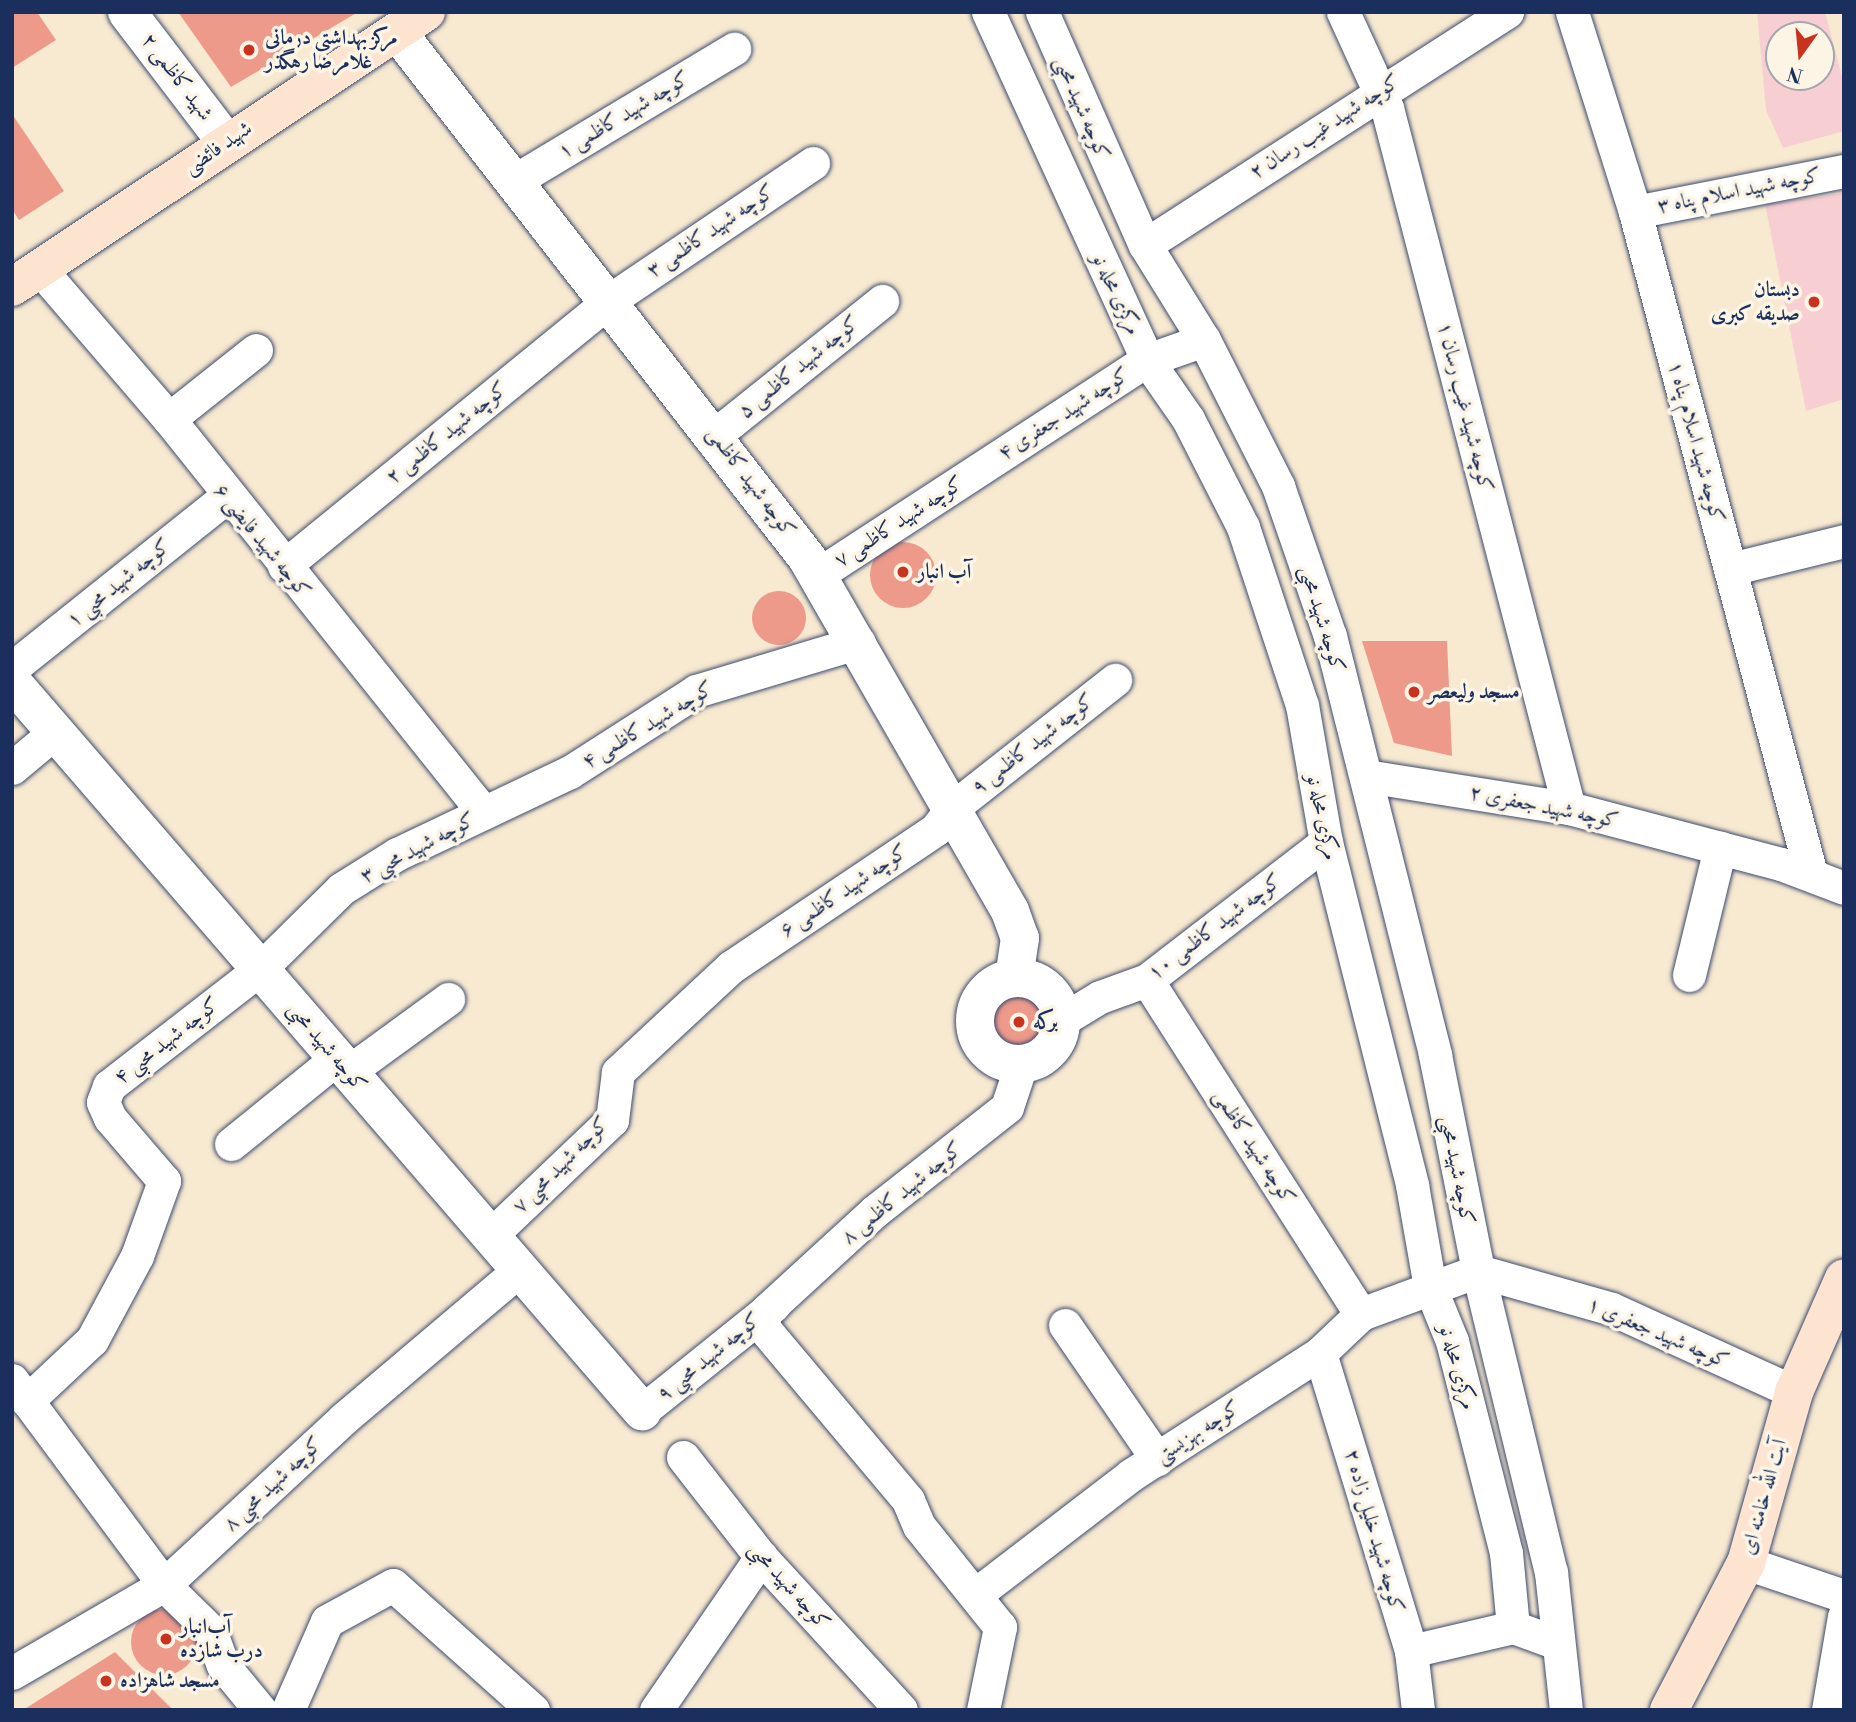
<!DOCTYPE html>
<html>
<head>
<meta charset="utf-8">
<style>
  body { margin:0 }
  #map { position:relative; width:1856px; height:1722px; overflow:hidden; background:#f8e9d1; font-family:"Libre Bodoni",Amiri,serif }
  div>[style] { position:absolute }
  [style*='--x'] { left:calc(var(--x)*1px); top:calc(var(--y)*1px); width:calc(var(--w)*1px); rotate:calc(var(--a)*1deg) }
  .built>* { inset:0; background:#f7cfd2 }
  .building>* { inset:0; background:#ee9a8a }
  .round { border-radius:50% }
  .roads { filter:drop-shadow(0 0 2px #3c4b6f) drop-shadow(0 0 2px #3c4b6f) }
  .minor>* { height:33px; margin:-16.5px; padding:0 16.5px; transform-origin:16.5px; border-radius:16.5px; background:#fff }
  .tertiary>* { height:38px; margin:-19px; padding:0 19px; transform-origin:19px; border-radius:19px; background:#fff }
  .tertiary>.ring { margin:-19px; padding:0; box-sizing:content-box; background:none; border:38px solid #fff; border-radius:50% }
  .secondary>* { height:38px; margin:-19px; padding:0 19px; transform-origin:19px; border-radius:19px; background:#fde4d1 }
  .dots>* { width:19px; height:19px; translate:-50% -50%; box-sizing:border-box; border:4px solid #fcf5e5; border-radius:50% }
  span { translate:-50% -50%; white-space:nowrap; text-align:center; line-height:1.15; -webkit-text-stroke:7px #fcf5e5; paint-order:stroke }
  .poi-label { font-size:21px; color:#1b2f5e; font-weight:700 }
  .left { translate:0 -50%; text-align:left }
  .right { translate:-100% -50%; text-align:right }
  .street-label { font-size:21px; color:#1b2f5e }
  .frame { position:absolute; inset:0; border:14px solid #1b2f5e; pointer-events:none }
  .north { position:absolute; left:1765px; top:21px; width:70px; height:70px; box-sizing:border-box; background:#fcf5e5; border:2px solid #a2a6af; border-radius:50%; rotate:195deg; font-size:19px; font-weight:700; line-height:28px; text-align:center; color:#1b2f5e }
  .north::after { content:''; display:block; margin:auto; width:24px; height:32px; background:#c8321e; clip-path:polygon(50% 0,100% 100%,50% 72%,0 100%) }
</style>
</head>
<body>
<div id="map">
  <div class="built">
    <i style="clip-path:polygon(evenodd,1757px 12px,1825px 12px,1844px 84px,1844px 131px,1783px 148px,1766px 110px,1757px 12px,1779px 35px,1821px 35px,1821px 77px,1779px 77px,1779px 35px)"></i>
    <i style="clip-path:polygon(1844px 193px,1844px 399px,1806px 411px,1765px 204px)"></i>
  </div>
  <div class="building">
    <i style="clip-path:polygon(12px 12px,37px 12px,56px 40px,12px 68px)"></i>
    <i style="clip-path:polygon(178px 12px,358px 12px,231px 87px)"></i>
    <i style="clip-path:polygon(12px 114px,64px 191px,19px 220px,12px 209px)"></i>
    <i class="round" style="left:870px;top:542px;width:66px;height:66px"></i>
    <i class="round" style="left:752px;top:591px;width:54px;height:54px"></i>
    <i style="clip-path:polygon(1362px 641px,1447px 641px,1452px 756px,1394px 743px)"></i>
    <i class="round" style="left:987px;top:992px;width:64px;height:64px"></i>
    <i class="round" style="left:131px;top:1609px;width:66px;height:66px"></i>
    <i style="clip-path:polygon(115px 1652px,173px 1710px,23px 1710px)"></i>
  </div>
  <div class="roads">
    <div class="minor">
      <i style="--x:988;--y:12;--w:383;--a:65.4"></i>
      <i style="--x:1147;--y:360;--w:72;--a:55.2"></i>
      <i style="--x:1188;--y:419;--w:121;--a:63"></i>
      <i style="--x:1243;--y:527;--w:188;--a:71.7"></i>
      <i style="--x:1302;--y:705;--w:139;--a:80.1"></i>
      <i style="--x:1326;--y:842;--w:354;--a:75.9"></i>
      <i style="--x:1412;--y:1185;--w:104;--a:80"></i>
      <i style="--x:1430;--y:1287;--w:58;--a:67.8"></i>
      <i style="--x:1452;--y:1341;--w:219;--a:75.7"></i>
      <i style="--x:1506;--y:1553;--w:74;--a:84.6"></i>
      <i style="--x:1513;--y:1627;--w:44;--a:20.1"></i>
      <i style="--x:1042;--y:12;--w:255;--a:66.2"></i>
      <i style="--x:1145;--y:245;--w:112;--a:58.2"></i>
      <i style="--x:1204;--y:340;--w:164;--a:63.1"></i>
      <i style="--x:1278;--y:486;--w:159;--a:70.9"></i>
      <i style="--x:1330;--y:636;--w:432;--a:75.9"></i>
      <i style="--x:1435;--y:1055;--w:220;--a:78.7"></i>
      <i style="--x:1478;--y:1271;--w:310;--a:76.4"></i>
      <i style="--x:1551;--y:1572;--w:139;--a:83.8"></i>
      <i style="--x:1343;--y:12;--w:106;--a:65.4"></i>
      <i style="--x:1387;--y:108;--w:723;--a:75.43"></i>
      <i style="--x:1572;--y:12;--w:210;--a:72.5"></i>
      <i style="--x:1635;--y:212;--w:685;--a:75.11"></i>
      <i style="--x:514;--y:181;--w:257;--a:-31"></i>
      <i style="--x:1635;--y:212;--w:213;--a:-11.1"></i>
      <i style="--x:1145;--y:245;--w:431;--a:-32.8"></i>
      <i style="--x:40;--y:269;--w:198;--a:49.3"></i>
      <i style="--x:169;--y:419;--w:504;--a:51.36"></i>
      <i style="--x:169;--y:419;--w:111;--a:-38.4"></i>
      <i style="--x:716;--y:434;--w:213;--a:-38.7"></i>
      <i style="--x:284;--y:566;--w:421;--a:-39.2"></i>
      <i style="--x:610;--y:300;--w:245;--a:-34"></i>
      <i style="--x:1730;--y:569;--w:117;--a:-13.8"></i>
      <i style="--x:817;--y:575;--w:394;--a:-33.1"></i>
      <i style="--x:1147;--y:360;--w:60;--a:-19.3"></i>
      <i style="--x:12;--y:668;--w:273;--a:-38.6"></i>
      <i style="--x:12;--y:768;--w:56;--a:-39.9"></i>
      <i style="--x:1366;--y:776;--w:206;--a:9"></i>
      <i style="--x:1569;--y:808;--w:219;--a:14.8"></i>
      <i style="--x:1781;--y:864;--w:67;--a:20.9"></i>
      <i style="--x:1689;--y:975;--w:131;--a:-76.3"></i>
      <i style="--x:1147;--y:980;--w:397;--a:57.4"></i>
      <i style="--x:1062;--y:1020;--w:44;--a:-31.2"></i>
      <i style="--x:1100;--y:997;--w:50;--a:-19.9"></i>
      <i style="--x:1147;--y:980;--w:226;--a:-37.6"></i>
      <i style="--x:348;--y:1072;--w:124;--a:-36.1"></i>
      <i style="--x:231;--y:1144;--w:135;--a:-39"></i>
      <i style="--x:489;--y:1237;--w:170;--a:-43.6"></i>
      <i style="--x:612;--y:1120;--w:48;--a:-82.9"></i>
      <i style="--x:618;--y:1072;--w:154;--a:-42.9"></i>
      <i style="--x:731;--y:967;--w:247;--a:-33.9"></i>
      <i style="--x:936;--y:829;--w:25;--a:-53"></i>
      <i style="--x:951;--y:809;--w:209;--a:-38.2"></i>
      <i style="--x:1065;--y:1325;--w:163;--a:55.5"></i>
      <i style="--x:1320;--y:1353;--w:312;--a:73"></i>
      <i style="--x:1411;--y:1651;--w:59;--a:83.2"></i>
      <i style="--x:12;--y:1380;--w:255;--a:53.4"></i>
      <i style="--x:164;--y:1585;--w:64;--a:44.4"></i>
      <i style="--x:210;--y:1630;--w:37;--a:70"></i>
      <i style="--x:223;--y:1665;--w:58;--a:50.6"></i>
      <i style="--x:27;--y:1401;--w:89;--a:-43.2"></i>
      <i style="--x:92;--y:1340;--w:95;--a:-61.8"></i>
      <i style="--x:137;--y:1256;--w:80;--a:-70.2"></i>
      <i style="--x:164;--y:1181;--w:83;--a:-130.6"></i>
      <i style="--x:110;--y:1118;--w:17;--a:-114"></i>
      <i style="--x:103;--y:1102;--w:17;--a:-69"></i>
      <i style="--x:109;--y:1086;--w:191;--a:-37.8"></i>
      <i style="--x:260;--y:969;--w:114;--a:-44.6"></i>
      <i style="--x:341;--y:889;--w:66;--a:-32"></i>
      <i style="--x:397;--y:854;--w:191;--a:-25.4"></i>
      <i style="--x:570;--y:772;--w:150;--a:-32.7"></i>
      <i style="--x:696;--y:691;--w:170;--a:-16.7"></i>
      <i style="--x:642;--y:1411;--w:169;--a:-38.8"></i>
      <i style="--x:683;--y:1457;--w:127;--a:52"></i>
      <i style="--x:761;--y:1557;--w:207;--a:47.5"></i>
      <i style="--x:1746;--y:1563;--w:103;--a:18.6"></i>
      <i style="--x:976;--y:1594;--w:195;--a:-37.5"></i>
      <i style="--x:1131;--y:1475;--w:225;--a:-32.8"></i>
      <i style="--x:1320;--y:1353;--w:57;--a:-43.6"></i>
      <i style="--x:1361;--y:1314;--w:125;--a:-20.2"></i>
      <i style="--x:1478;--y:1271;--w:139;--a:15.8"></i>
      <i style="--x:1612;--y:1309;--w:200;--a:24.5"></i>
      <i style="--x:1411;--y:1651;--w:105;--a:-13.2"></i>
      <i style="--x:12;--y:1673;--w:176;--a:-30.1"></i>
      <i style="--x:164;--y:1585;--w:244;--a:-42.8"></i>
      <i style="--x:343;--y:1419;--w:229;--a:-40.2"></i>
      <i style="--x:288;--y:1710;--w:97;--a:-66.3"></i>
      <i style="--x:327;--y:1621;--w:75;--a:-28.6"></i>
      <i style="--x:393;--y:1585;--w:188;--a:41.8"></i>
      <i style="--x:656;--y:1710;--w:186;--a:-55.5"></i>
      <i style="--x:983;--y:1710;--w:85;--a:-78.4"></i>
      <i style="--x:1000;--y:1627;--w:129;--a:-128.7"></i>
      <i style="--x:919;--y:1526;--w:28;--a:-113"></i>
      <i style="--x:908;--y:1500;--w:229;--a:-130"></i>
      <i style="--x:761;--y:1325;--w:16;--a:-68"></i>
      <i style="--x:767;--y:1310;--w:147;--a:-42.5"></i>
      <i style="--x:875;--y:1211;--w:168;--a:-38.2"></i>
      <i style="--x:1007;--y:1107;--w:44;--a:-71.6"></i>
      <i style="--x:1828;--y:1710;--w:95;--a:-80.3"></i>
    </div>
    <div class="tertiary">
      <i style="--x:127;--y:12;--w:163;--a:52.7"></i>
      <i style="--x:398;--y:33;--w:666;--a:52.08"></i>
      <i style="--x:807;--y:558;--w:407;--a:60.1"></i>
      <i style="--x:1010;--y:911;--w:29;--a:70"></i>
      <i style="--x:1020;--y:938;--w:40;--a:98.5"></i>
      <i style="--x:12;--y:682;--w:964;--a:49.17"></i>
      <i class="ring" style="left:975px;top:978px;width:48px;height:48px"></i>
    </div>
    <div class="secondary">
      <i style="--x:12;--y:287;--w:497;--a:-33.6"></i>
      <i style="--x:1669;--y:1710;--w:166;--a:-62.4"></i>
      <i style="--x:1746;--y:1563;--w:178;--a:-74.3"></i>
      <i style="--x:1794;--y:1392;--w:124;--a:-66.3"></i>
    </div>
  </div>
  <div class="dots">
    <i style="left:249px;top:50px;background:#c8321e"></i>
    <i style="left:1814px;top:302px;background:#c8321e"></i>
    <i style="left:903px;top:572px;background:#c8321e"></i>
    <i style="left:1414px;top:692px;background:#c8321e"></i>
    <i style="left:1019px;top:1022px;background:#c8321e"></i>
    <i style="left:166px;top:1639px;background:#c8321e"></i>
    <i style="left:106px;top:1681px;background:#c8321e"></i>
  </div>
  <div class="poi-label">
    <span class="left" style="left:265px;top:50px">مرکز بهداشتی درمانی<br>غلامرضا رهگذر</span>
    <span class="right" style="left:1800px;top:302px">دبستان<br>صدیقه کبری</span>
    <span class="left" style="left:917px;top:572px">آب انبار</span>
    <span class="left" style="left:1428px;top:692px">مسجد ولیعصر</span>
    <span class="left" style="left:1033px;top:1022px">برکه</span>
    <span class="left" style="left:180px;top:1639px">آب‌انبار<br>درب شازده</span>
    <span class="left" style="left:120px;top:1681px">مسجد شاهزاده</span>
  </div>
  <div class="street-label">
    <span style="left:177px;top:77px;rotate:53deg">شهید کاظمی ۲</span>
    <span style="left:1082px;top:108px;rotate:67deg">کوچه شهید محبی</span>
    <span style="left:624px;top:115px;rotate:-31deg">کوچه شهید کاظمی ۱</span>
    <span style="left:1325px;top:127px;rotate:-33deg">کوچه شهید غیب رسان ۲</span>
    <span style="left:218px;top:148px;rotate:-34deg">شهید فائضی</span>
    <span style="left:1739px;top:191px;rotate:-11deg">کوچه شهید اسلام پناه ۳</span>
    <span style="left:711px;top:231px;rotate:-34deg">کوچه شهید کاظمی ۳</span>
    <span style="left:1116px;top:294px;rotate:65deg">مرکزی محله نو</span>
    <span style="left:799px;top:367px;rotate:-39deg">کوچه شهید کاظمی ۵</span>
    <span style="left:1465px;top:407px;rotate:76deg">کوچه شهید غیب رسان ۱</span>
    <span style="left:1064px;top:414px;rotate:-33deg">کوچه شهید جعفری ۴</span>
    <span style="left:447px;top:433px;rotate:-39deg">کوچه شهید کاظمی ۲</span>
    <span style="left:1696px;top:442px;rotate:75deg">کوچه شهید اسلام پناه ۱</span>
    <span style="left:751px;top:482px;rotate:53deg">کوچه شهید کاظمی</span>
    <span style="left:899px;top:522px;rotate:-33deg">کوچه شهید کاظمی ۷</span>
    <span style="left:262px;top:541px;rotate:51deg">کوچه شهید فایضی ۶</span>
    <span style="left:119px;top:583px;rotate:-39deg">کوچه شهید محبی ۱</span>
    <span style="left:1322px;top:619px;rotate:73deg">کوچه شهید محبی</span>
    <span style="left:648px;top:725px;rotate:-31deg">کوچه شهید کاظمی ۴</span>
    <span style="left:1033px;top:744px;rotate:-38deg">کوچه شهید کاظمی ۹</span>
    <span style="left:1544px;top:807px;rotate:11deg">کوچه شهید جعفری ۲</span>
    <span style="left:1322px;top:817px;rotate:78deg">مرکزی محله نو</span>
    <span style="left:418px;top:848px;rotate:-28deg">کوچه شهید محبی ۳</span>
    <span style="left:844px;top:891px;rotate:-34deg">کوچه شهید کاظمی ۶</span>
    <span style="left:1215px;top:927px;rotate:-37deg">کوچه شهید کاظمی ۱۰</span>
    <span style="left:167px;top:1041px;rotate:-38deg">کوچه شهید محبی ۴</span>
    <span style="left:327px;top:1047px;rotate:50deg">کوچه شهید محبی</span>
    <span style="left:1254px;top:1147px;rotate:57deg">کوچه شهید کاظمی</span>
    <span style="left:561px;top:1165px;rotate:-45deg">کوچه شهید محبی ۷</span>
    <span style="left:1457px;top:1170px;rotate:79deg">کوچه شهید محبی</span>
    <span style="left:902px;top:1193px;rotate:-39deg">کوچه شهید کاظمی ۸</span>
    <span style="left:1658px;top:1333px;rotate:23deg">کوچه شهید جعفری ۱</span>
    <span style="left:709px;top:1357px;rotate:-39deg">کوچه شهید محبی ۹</span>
    <span style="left:1457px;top:1367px;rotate:74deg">مرکزی محله نو</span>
    <span style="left:1198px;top:1432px;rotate:-33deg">کوچه بهزیستی</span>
    <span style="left:273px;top:1484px;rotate:-43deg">کوچه شهید محبی ۸</span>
    <span style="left:1764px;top:1497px;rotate:-74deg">آیت الله خامنه ای</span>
    <span style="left:1374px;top:1531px;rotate:74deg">کوچه شهید خلیل زاده ۲</span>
    <span style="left:789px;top:1586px;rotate:48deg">کوچه شهید محبی</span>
  </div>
  <div class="frame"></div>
  <div class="north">N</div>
</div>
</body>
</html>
